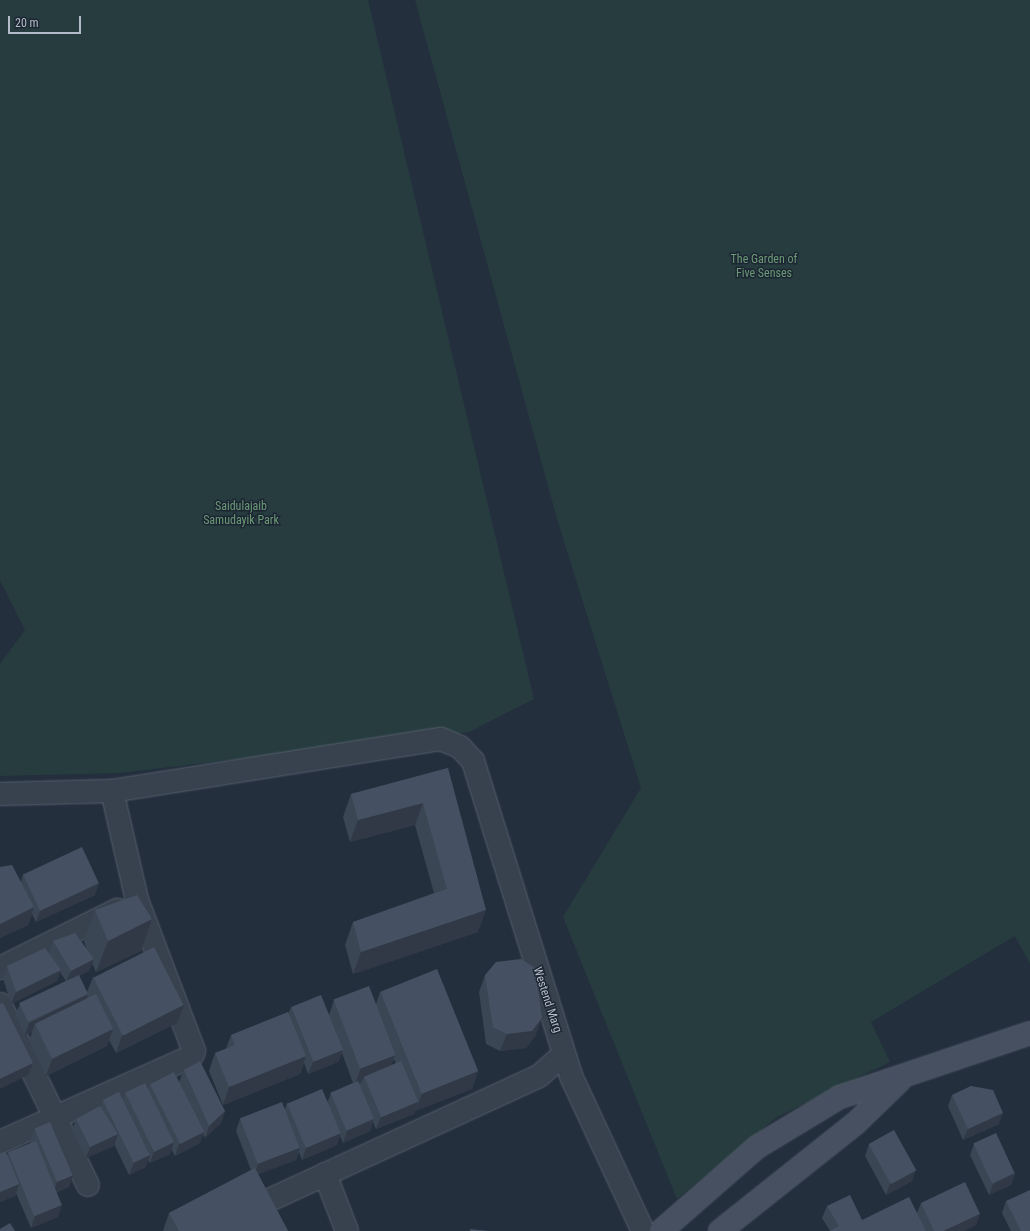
<!DOCTYPE html>
<html>
<head>
<meta charset="utf-8">
<style>
  body { margin:0 }
  #map { position:relative; width:1030px; height:1231px; overflow:hidden; background:#242f3e; font-family:"Roboto Condensed",sans-serif }
  div>[style] { position:absolute }
  [style*='--x'] { left:calc(var(--x)*1px); top:calc(var(--y)*1px); width:calc(var(--w)*1px); rotate:calc(var(--a)*1deg) }
  .green>* { inset:0; background:#263c3f }
  .roads { filter:drop-shadow(0 0 1px #565f6c) drop-shadow(0 0 1px #565f6c) }
  .street>* { height:22px; margin:-11px; padding:0 11px; transform-origin:11px; border-radius:11px; background:#38414e }
  .secondary>* { height:22px; margin:-11px; padding:0 11px; transform-origin:11px; border-radius:11px; background:#465061 }
  .wall>* { inset:0; background:#3b4654 }
  .shaded-wall>* { inset:0; background:#303945 }
  .building>* { inset:0; background:#455162; transform-origin:0 0 }
  span { translate:-50% -50%; white-space:nowrap; text-align:center; line-height:1.15; -webkit-text-stroke:3px #1d2633; paint-order:stroke }
  .park-label { font-size:12px; color:#6b9a76 }
  .street-label { font-size:12px; color:#b4bcc9 }
  .scale { position:absolute; left:8px; top:16px; width:73px; height:18px; box-sizing:border-box; border:2px solid #b4bcc9; border-top:0; padding-left:5px; font-size:12px; line-height:14px; white-space:nowrap; color:#b4bcc9; -webkit-text-stroke:3px #1d2633; paint-order:stroke }
</style>
</head>
<body>
<div id="map">
  <div class="green">
    <i style="clip-path:polygon(0 0,368px 0,534px 699px,469px 732px,120px 773px,0 776px,0 664px,25px 630px,0 580px)"></i>
    <i style="clip-path:polygon(415px 0,1030px 0,1030px 964px,1015px 936px,871px 1022px,890px 1062px,777px 1117px,677px 1199px,563px 917px,641px 788px,557px 519px)"></i>
  </div>
  <div class="roads">
    <div class="street">
      <i style="--x:0;--y:794;--w:112;--a:-1.5"></i>
      <i style="--x:112;--y:791;--w:333;--a:-9"></i>
      <i style="--x:441;--y:739;--w:21;--a:23"></i>
      <i style="--x:460;--y:747;--w:19;--a:47"></i>
      <i style="--x:473;--y:761;--w:330;--a:72.7"></i>
      <i style="--x:571;--y:1076;--w:171;--a:65.1"></i>
      <i style="--x:0;--y:968;--w:131;--a:-26.4"></i>
      <i style="--x:0;--y:1004;--w:201;--a:64.1"></i>
      <i style="--x:0;--y:1142;--w:210;--a:-24.1"></i>
      <i style="--x:192;--y:1056;--w:5;--a:-68"></i>
      <i style="--x:194;--y:1051;--w:161;--a:-110.7"></i>
      <i style="--x:137;--y:900;--w:112;--a:-102.9"></i>
      <i style="--x:325;--y:1174;--w:61;--a:68.9"></i>
      <i style="--x:263;--y:1203;--w:304;--a:-24.7"></i>
      <i style="--x:539;--y:1076;--w:33;--a:-41"></i>
    </div>
    <div class="secondary">
      <i style="--x:661;--y:1231;--w:128;--a:-41.2"></i>
      <i style="--x:757;--y:1147;--w:97;--a:-31.1"></i>
      <i style="--x:840;--y:1097;--w:200;--a:-18.6"></i>
      <i style="--x:720;--y:1231;--w:175;--a:-38.5"></i>
      <i style="--x:857;--y:1122;--w:59;--a:-44.3"></i>
    </div>
  </div>
  <div class="wall">
    <i style="clip-path:polygon(448px 768px,478px 932px,353px 974px,345px 945px,353px 922px,434px 893px,415px 825px,350px 842px,343px 817px,351px 794px)"></i>
    <i style="clip-path:polygon(0 867px,21px 882px,23px 874px,95px 895px,36px 922px,32px 914px,28px 925px,0 938px)"></i>
    <i style="clip-path:polygon(95px 910px,152px 919px,141px 951px,96px 972px,92px 963px,89px 971px,79px 976px,87px 992px,93px 977px,177px 1023px,116px 1053px,109px 1040px,107px 1046px,46px 1076px,29px 1041px,32px 1032px,25px 1035px,15px 1015px,20px 1004px,66px 981px,60px 972px,57px 981px,11px 1004px,3px 978px,7px 966px,52px 957px,49px 953px,53px 941px,87px 951px,84px 941px)"></i>
    <i style="clip-path:polygon(485px 975px,536px 1035px,526px 1048px,500px 1051px,486px 1044px,479px 992px)"></i>
    <i style="clip-path:polygon(evenodd,380px 992px,478px 1071px,472px 1089px,415px 1111px,415px 1110px,414px 1114px,376px 1129px,373px 1122px,370px 1131px,343px 1143px,340px 1136px,337px 1145px,302px 1160px,299px 1152px,296px 1160px,258px 1174px,288px 1231px,163px 1231px,169px 1213px,251px 1170px,236px 1131px,240px 1119px,285px 1109px,287px 1103px,328px 1101px,331px 1093px,353px 1083px,342px 1053px,338px 1062px,308px 1074px,304px 1063px,300px 1074px,223px 1105px,209px 1071px,215px 1053px,226px 1049px,231px 1035px,289px 1012px,291px 1007px,329px 1015px,334px 1000px,376px 1004px,380px 992px,394px 1059px,396px 1064px,391px 1065px,394px 1059px)"></i>
    <i style="clip-path:polygon(184px 1070px,225px 1111px,221px 1123px,205px 1138px,203px 1134px,200px 1143px,175px 1156px,171px 1149px,170px 1154px,150px 1163px,148px 1160px,146px 1167px,129px 1175px,114px 1144px,114px 1146px,86px 1158px,72px 1131px,76px 1119px,100px 1107px,103px 1100px,123px 1100px,125px 1093px,148px 1089px,150px 1084px,179px 1082px)"></i>
    <i style="clip-path:polygon(952px 1095px,999px 1124px,963px 1140px,948px 1106px)"></i>
    <i style="clip-path:polygon(34px 1129px,73px 1175px,69px 1187px,57px 1192px,58px 1217px,31px 1228px,16px 1193px,15px 1196px,0 1202px,0 1154px,7px 1155px,8px 1152px,31px 1143px,30px 1141px)"></i>
    <i style="clip-path:polygon(869px 1144px,912px 1181px,886px 1195px,865px 1156px)"></i>
    <i style="clip-path:polygon(974px 1144px,1015px 1173px,1011px 1185px,989px 1195px,970px 1155px)"></i>
    <i style="clip-path:polygon(1006px 1201px,1030px 1231px,1011px 1231px,1002px 1213px)"></i>
    <i style="clip-path:polygon(921px 1203px,976px 1225px,964px 1231px,830px 1231px,822px 1218px,827px 1206px,862px 1220px,917px 1213px)"></i>
  </div>
  <div class="shaded-wall">
    <i style="clip-path:polygon(423px 803px,415px 825px,350px 842px,358px 820px)"></i>
    <i style="clip-path:polygon(99px 883px,95px 895px,36px 922px,40px 911px)"></i>
    <i style="clip-path:polygon(34px 907px,28px 925px,0 938px,0 924px)"></i>
    <i style="clip-path:polygon(486px 910px,478px 932px,353px 974px,361px 952px)"></i>
    <i style="clip-path:polygon(152px 919px,141px 951px,96px 972px,108px 941px)"></i>
    <i style="clip-path:polygon(94px 959px,89px 971px,66px 982px,71px 971px)"></i>
    <i style="clip-path:polygon(61px 970px,57px 981px,11px 1004px,16px 992px)"></i>
    <i style="clip-path:polygon(88px 994px,84px 1006px,35px 1024px,32px 1032px,25px 1035px,29px 1023px)"></i>
    <i style="clip-path:polygon(184px 1005px,177px 1023px,116px 1053px,122px 1035px)"></i>
    <i style="clip-path:polygon(542px 1018px,536px 1035px,526px 1048px,500px 1051px,507px 1034px)"></i>
    <i style="clip-path:polygon(113px 1029px,107px 1046px,46px 1076px,52px 1059px)"></i>
    <i style="clip-path:polygon(343px 1050px,338px 1062px,308px 1074px,313px 1062px)"></i>
    <i style="clip-path:polygon(395px 1055px,389px 1072px,364px 1077px,361px 1083px,354px 1086px,361px 1068px)"></i>
    <i style="clip-path:polygon(306px 1056px,300px 1074px,223px 1105px,229px 1087px)"></i>
    <i style="clip-path:polygon(33px 1063px,28px 1075px,0 1089px,0 1079px)"></i>
    <i style="clip-path:polygon(478px 1071px,472px 1089px,415px 1111px,422px 1094px)"></i>
    <i style="clip-path:polygon(418px 1102px,414px 1114px,376px 1129px,381px 1117px)"></i>
    <i style="clip-path:polygon(225px 1111px,221px 1123px,205px 1138px,209px 1126px)"></i>
    <i style="clip-path:polygon(1003px 1113px,999px 1124px,963px 1140px,968px 1129px)"></i>
    <i style="clip-path:polygon(374px 1119px,370px 1131px,343px 1143px,347px 1131px)"></i>
    <i style="clip-path:polygon(204px 1132px,200px 1143px,175px 1156px,179px 1144px)"></i>
    <i style="clip-path:polygon(341px 1133px,337px 1145px,302px 1160px,306px 1148px)"></i>
    <i style="clip-path:polygon(118px 1134px,114px 1146px,86px 1158px,90px 1147px)"></i>
    <i style="clip-path:polygon(174px 1142px,170px 1154px,150px 1163px,154px 1151px)"></i>
    <i style="clip-path:polygon(300px 1148px,296px 1160px,254px 1176px,258px 1164px)"></i>
    <i style="clip-path:polygon(150px 1155px,146px 1167px,129px 1175px,134px 1163px)"></i>
    <i style="clip-path:polygon(916px 1170px,912px 1181px,886px 1195px,890px 1183px)"></i>
    <i style="clip-path:polygon(1015px 1173px,1011px 1185px,989px 1195px,993px 1184px)"></i>
    <i style="clip-path:polygon(73px 1175px,69px 1187px,53px 1193px,57px 1182px)"></i>
    <i style="clip-path:polygon(19px 1184px,15px 1196px,0 1202px,0 1192px)"></i>
    <i style="clip-path:polygon(62px 1205px,58px 1217px,31px 1228px,35px 1216px)"></i>
    <i style="clip-path:polygon(980px 1214px,976px 1225px,964px 1231px,943px 1231px)"></i>
  </div>
  <div class="building">
    <i style="clip-path:polygon(448px 768px,486px 910px,361px 952px,353px 922px,447px 889px,423px 803px,358px 820px,351px 794px)"></i>
    <i style="left:82px;top:847px;width:40px;height:65px;rotate:65deg"></i>
    <i style="clip-path:polygon(12px 865px,34px 907px,0 924px,0 867px)"></i>
    <i style="clip-path:polygon(137px 895px,152px 919px,108px 941px,95px 910px)"></i>
    <i style="clip-path:polygon(75px 933px,94px 959px,71px 971px,53px 941px)"></i>
    <i style="left:154px;top:947px;width:65px;height:68px;rotate:63deg"></i>
    <i style="clip-path:polygon(45px 948px,61px 970px,16px 992px,7px 966px)"></i>
    <i style="clip-path:polygon(521px 959px,535px 968px,542px 1018px,532px 1031px,507px 1034px,493px 1027px,485px 975px,496px 962px)"></i>
    <i style="left:437px;top:969px;width:110px;height:61px;rotate:68deg"></i>
    <i style="left:79px;top:975px;width:21px;height:66px;rotate:65deg"></i>
    <i style="left:369px;top:986px;width:74px;height:38px;rotate:69deg"></i>
    <i style="left:96px;top:994px;width:39px;height:68px;rotate:64deg"></i>
    <i style="left:321px;top:995px;width:59px;height:32px;rotate:68deg"></i>
    <i style="clip-path:polygon(3px 1003px,33px 1063px,0 1079px,0 1004px)"></i>
    <i style="clip-path:polygon(288px 1012px,306px 1056px,229px 1087px,215px 1053px,235px 1045px,231px 1035px)"></i>
    <i style="clip-path:polygon(200px 1061px,225px 1111px,209px 1126px,184px 1070px)"></i>
    <i style="left:401px;top:1061px;width:44px;height:40px;rotate:67deg"></i>
    <i style="left:174px;top:1072px;width:67px;height:27px;rotate:63deg"></i>
    <i style="left:358px;top:1081px;width:41px;height:30px;rotate:67deg"></i>
    <i style="left:145px;top:1083px;width:66px;height:22px;rotate:64deg"></i>
    <i style="clip-path:polygon(971px 1086px,993px 1090px,1003px 1113px,968px 1129px,952px 1095px)"></i>
    <i style="left:322px;top:1089px;width:48px;height:38px;rotate:67deg"></i>
    <i style="left:119px;top:1092px;width:70px;height:18px;rotate:64deg"></i>
    <i style="left:282px;top:1102px;width:49px;height:45px;rotate:69deg"></i>
    <i style="clip-path:polygon(100px 1106px,118px 1134px,90px 1147px,76px 1119px)"></i>
    <i style="left:50px;top:1122px;width:58px;height:17px;rotate:67deg"></i>
    <i style="left:894px;top:1130px;width:46px;height:29px;rotate:61deg"></i>
    <i style="left:996px;top:1133px;width:44px;height:25px;rotate:65deg"></i>
    <i style="left:36px;top:1141px;width:69px;height:30px;rotate:68deg"></i>
    <i style="clip-path:polygon(6px 1152px,19px 1184px,0 1192px,0 1154px)"></i>
    <i style="clip-path:polygon(255px 1168px,288px 1231px,179px 1231px,169px 1213px)"></i>
    <i style="clip-path:polygon(965px 1182px,980px 1214px,943px 1231px,934px 1231px,921px 1203px)"></i>
    <i style="clip-path:polygon(1030px 1190px,1030px 1231px,1021px 1231px,1006px 1201px)"></i>
    <i style="clip-path:polygon(850px 1195px,862px 1220px,909px 1197px,926px 1231px,830px 1231px,839px 1226px,827px 1206px)"></i>
    <i style="clip-path:polygon(10px 1223px,15px 1231px,0 1231px,0 1229px)"></i>
    <i style="clip-path:polygon(470px 1229px,488px 1231px,470px 1231px)"></i>
  </div>
  <div class="park-label">
    <span style="left:764px;top:267px">The Garden of<br>Five Senses</span>
    <span style="left:241px;top:514px">Saidulajaib<br>Samudayik Park</span>
  </div>
  <div class="street-label">
    <span style="left:547px;top:1000px;rotate:72deg">Westend Marg</span>
  </div>
  <div class="scale">20 m</div>
</div>
</body>
</html>
